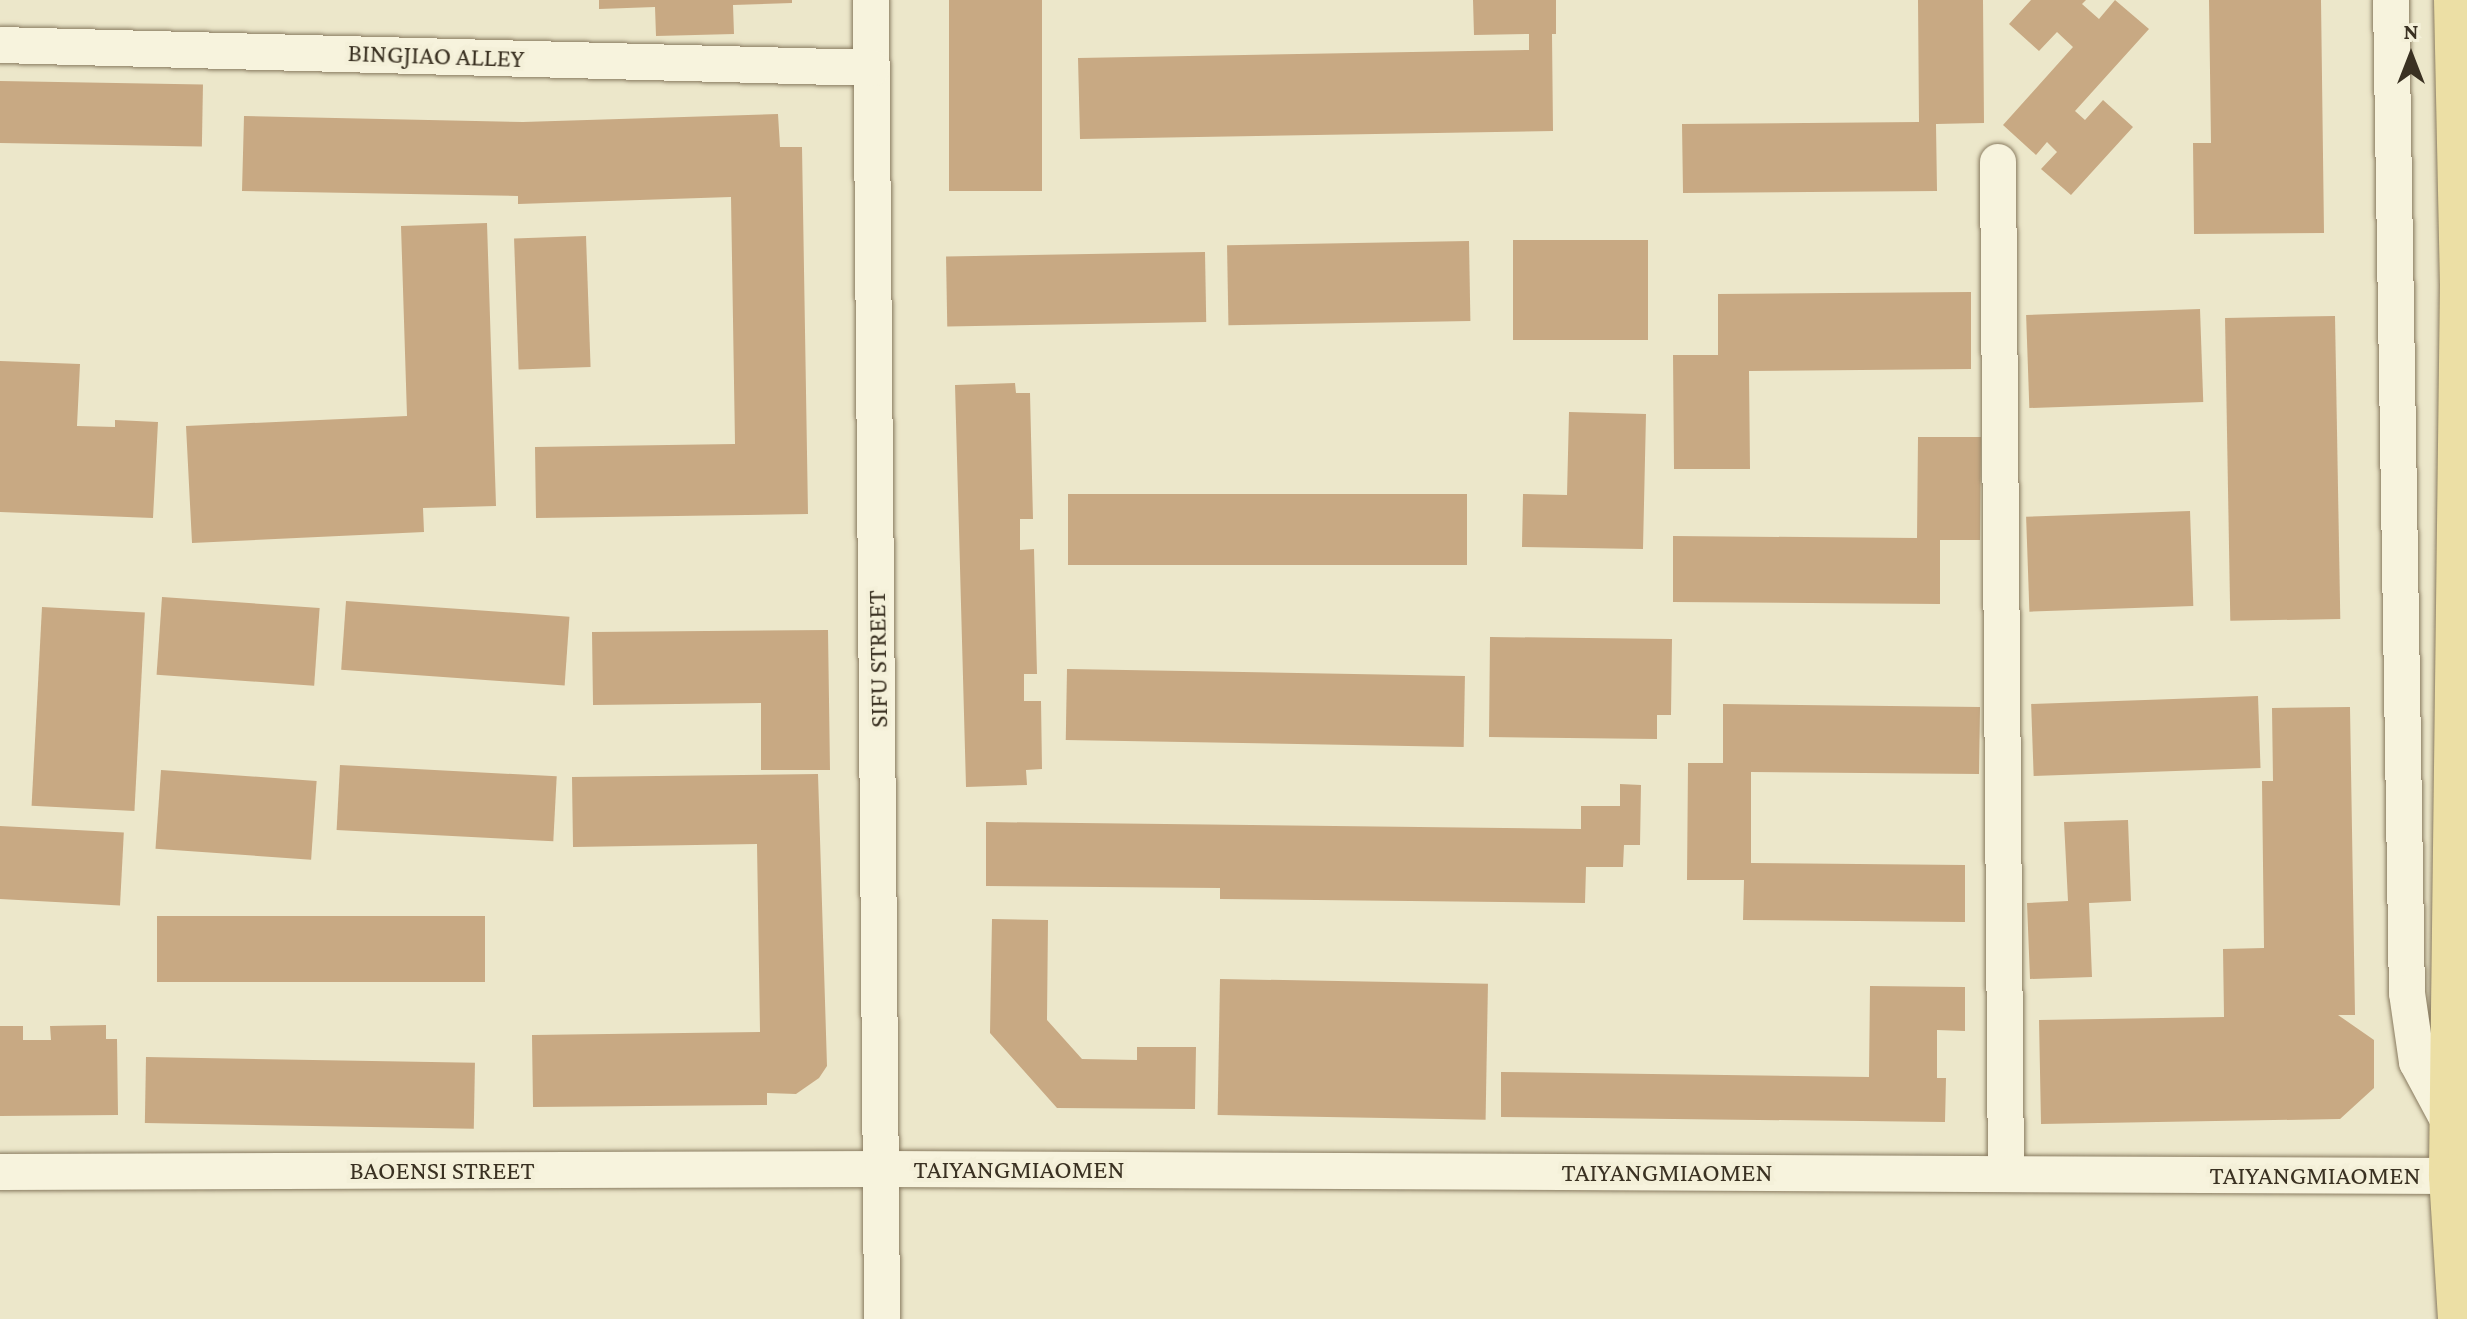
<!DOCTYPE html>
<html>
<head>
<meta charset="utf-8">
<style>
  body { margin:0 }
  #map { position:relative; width:2467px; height:1319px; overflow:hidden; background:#ece7ca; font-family:"Crimson Pro",serif }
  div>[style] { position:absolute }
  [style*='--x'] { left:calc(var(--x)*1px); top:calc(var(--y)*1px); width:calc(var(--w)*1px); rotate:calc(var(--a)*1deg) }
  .building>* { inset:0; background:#c8a983; transform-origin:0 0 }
  .roads { filter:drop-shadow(0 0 2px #887a5f) drop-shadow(0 0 2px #887a5f) }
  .minor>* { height:36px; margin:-18px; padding:0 18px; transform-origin:18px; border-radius:18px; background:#f7f3dd }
  .major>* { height:44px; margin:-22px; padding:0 22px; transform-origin:22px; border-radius:22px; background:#ecdfa5 }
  span { translate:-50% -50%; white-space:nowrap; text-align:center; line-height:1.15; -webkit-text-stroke:8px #f4f0d9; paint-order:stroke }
  .street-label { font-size:26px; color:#3a3122 }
  .north { position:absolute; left:2371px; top:16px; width:80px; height:80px; -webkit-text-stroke:6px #f4f0d9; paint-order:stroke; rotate:0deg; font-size:22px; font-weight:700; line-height:32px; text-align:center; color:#3a3122 }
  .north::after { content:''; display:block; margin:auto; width:28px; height:36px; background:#3a3122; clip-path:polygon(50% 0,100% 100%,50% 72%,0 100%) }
</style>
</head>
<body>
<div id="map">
  <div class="building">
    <i style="clip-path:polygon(599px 0,792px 0,792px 3px,733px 5px,734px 34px,656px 36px,655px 7px,599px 9px)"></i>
    <i style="left:949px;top:0;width:93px;height:191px"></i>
    <i style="clip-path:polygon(1473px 0,1556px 0,1556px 34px,1552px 34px,1553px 131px,1080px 139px,1078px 58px,1529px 50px,1529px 34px,1474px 35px)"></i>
    <i style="clip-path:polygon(1918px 0,1983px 0,1984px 123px,1936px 124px,1937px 191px,1683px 193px,1682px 124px,1919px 122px)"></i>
    <i style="clip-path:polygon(2031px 0,2086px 0,2082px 4px,2099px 19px,2115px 0,2149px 29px,2075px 111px,2085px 120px,2103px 100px,2133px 127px,2071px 195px,2041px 169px,2057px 152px,2047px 142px,2036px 155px,2003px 125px,2073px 47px,2057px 32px,2039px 51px,2009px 24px)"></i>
    <i style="clip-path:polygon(2209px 0,2321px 0,2324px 233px,2194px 234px,2193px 143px,2211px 143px)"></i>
    <i style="left:0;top:81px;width:203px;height:62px;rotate:1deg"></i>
    <i style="clip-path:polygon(778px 114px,780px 147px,802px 147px,808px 514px,536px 518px,535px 447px,735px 444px,731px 197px,518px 204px,518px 196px,242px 191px,244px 116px,523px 122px)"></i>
    <i style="clip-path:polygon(487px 223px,496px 506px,423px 508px,424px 532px,192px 543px,186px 426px,407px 416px,401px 226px)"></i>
    <i style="left:586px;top:236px;width:131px;height:72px;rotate:88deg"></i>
    <i style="left:1513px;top:240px;width:135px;height:100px"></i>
    <i style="left:1469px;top:241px;width:80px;height:242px;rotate:89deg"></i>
    <i style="left:1205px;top:252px;width:70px;height:259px;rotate:89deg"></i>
    <i style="clip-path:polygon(1971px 292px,1971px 369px,1749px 371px,1750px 469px,1674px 469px,1673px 355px,1718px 355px,1718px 294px)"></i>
    <i style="left:2200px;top:309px;width:93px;height:174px;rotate:88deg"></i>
    <i style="left:2335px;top:316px;width:303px;height:110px;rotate:89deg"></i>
    <i style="clip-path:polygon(0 361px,80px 364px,77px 426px,115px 427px,115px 420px,158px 422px,153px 518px,0 512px)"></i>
    <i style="clip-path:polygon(1015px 383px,1016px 393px,1030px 393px,1033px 519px,1020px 519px,1020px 550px,1034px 549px,1037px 674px,1024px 674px,1024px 701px,1041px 701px,1042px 769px,1026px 770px,1027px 785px,966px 787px,955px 385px)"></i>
    <i style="clip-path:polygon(1569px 412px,1646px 414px,1643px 549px,1522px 547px,1523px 494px,1567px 495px)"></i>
    <i style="clip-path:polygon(1918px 437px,1981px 437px,1980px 540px,1940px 540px,1940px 604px,1673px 602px,1673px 536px,1917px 538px)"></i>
    <i style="left:1068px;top:494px;width:399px;height:71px"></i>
    <i style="left:2190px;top:511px;width:95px;height:164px;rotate:88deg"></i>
    <i style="left:162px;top:597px;width:158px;height:78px;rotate:4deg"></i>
    <i style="left:346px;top:601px;width:224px;height:69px;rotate:4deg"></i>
    <i style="left:42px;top:607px;width:103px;height:199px;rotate:3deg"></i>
    <i style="clip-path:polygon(828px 630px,830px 770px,761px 770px,761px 703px,593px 705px,592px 632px)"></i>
    <i style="clip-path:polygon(1490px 637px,1672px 639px,1671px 715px,1657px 715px,1657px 739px,1489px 737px)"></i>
    <i style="left:1067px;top:669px;width:398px;height:71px;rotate:1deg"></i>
    <i style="left:2258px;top:696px;width:72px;height:227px;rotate:88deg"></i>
    <i style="clip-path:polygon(1723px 704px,1980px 707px,1979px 774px,1751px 772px,1751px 863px,1965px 865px,1965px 922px,1743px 920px,1744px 880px,1687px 880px,1688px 763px,1723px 763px)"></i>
    <i style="clip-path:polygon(2350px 707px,2355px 1015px,2338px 1015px,2374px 1040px,2374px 1088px,2340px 1119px,2041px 1124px,2039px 1020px,2224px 1017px,2223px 949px,2264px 948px,2262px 781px,2273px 781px,2272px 708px)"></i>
    <i style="left:340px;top:765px;width:217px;height:65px;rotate:3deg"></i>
    <i style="left:161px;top:770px;width:156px;height:79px;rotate:4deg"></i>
    <i style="clip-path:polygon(818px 774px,827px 1066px,819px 1078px,796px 1094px,767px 1093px,767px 1105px,533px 1107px,532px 1035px,760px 1032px,757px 844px,573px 847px,572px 777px)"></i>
    <i style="clip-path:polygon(1620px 784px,1641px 785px,1640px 845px,1624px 845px,1623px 867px,1586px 867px,1585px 903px,1220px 899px,1220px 888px,986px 886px,986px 822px,1581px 829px,1581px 806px,1620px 806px)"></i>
    <i style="clip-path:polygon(2128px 820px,2131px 901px,2089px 903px,2092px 977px,2030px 979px,2027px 903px,2068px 901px,2064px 822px)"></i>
    <i style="left:0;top:826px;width:124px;height:73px;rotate:3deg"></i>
    <i style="left:157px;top:916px;width:328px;height:66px"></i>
    <i style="clip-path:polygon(992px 919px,1048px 920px,1047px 1020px,1082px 1059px,1137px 1060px,1137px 1047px,1196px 1047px,1195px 1109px,1057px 1108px,990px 1033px)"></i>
    <i style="left:1220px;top:979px;width:268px;height:136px;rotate:1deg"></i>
    <i style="clip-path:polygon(1870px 986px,1965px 987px,1965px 1031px,1937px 1030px,1937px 1078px,1946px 1078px,1945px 1122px,1501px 1117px,1501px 1072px,1869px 1077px)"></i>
    <i style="clip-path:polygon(106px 1025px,106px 1039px,117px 1039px,118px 1115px,0 1116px,0 1026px,23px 1026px,23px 1040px,51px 1040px,50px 1026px)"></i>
    <i style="left:146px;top:1057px;width:329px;height:66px;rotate:1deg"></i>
  </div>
  <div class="roads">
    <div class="minor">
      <i style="--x:871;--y:0;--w:1319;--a:89.52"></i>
      <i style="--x:2391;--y:0;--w:993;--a:89.08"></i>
      <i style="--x:2407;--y:993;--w:70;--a:81.8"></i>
      <i style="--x:2417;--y:1062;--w:76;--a:61.8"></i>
      <i style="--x:0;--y:45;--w:872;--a:1.51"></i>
      <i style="--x:1998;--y:162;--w:1012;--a:89.55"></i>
      <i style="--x:0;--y:1172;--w:883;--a:-0.19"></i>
      <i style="--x:883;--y:1169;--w:1568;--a:0.26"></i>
    </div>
    <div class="major">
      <i style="--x:2456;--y:0;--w:283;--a:88.8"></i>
      <i style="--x:2462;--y:283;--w:893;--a:90.71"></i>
      <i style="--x:2451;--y:1176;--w:143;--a:86.4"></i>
    </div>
  </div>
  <div class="street-label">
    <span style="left:436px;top:56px;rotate:2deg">BINGJIAO ALLEY</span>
    <span style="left:878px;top:659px;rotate:-91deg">SIFU STREET</span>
    <span style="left:1019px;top:1170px">TAIYANGMIAOMEN</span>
    <span style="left:442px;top:1171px">BAOENSI STREET</span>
    <span style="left:1667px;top:1173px">TAIYANGMIAOMEN</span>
    <span style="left:2315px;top:1176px">TAIYANGMIAOMEN</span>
  </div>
  <div class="north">N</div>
</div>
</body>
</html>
